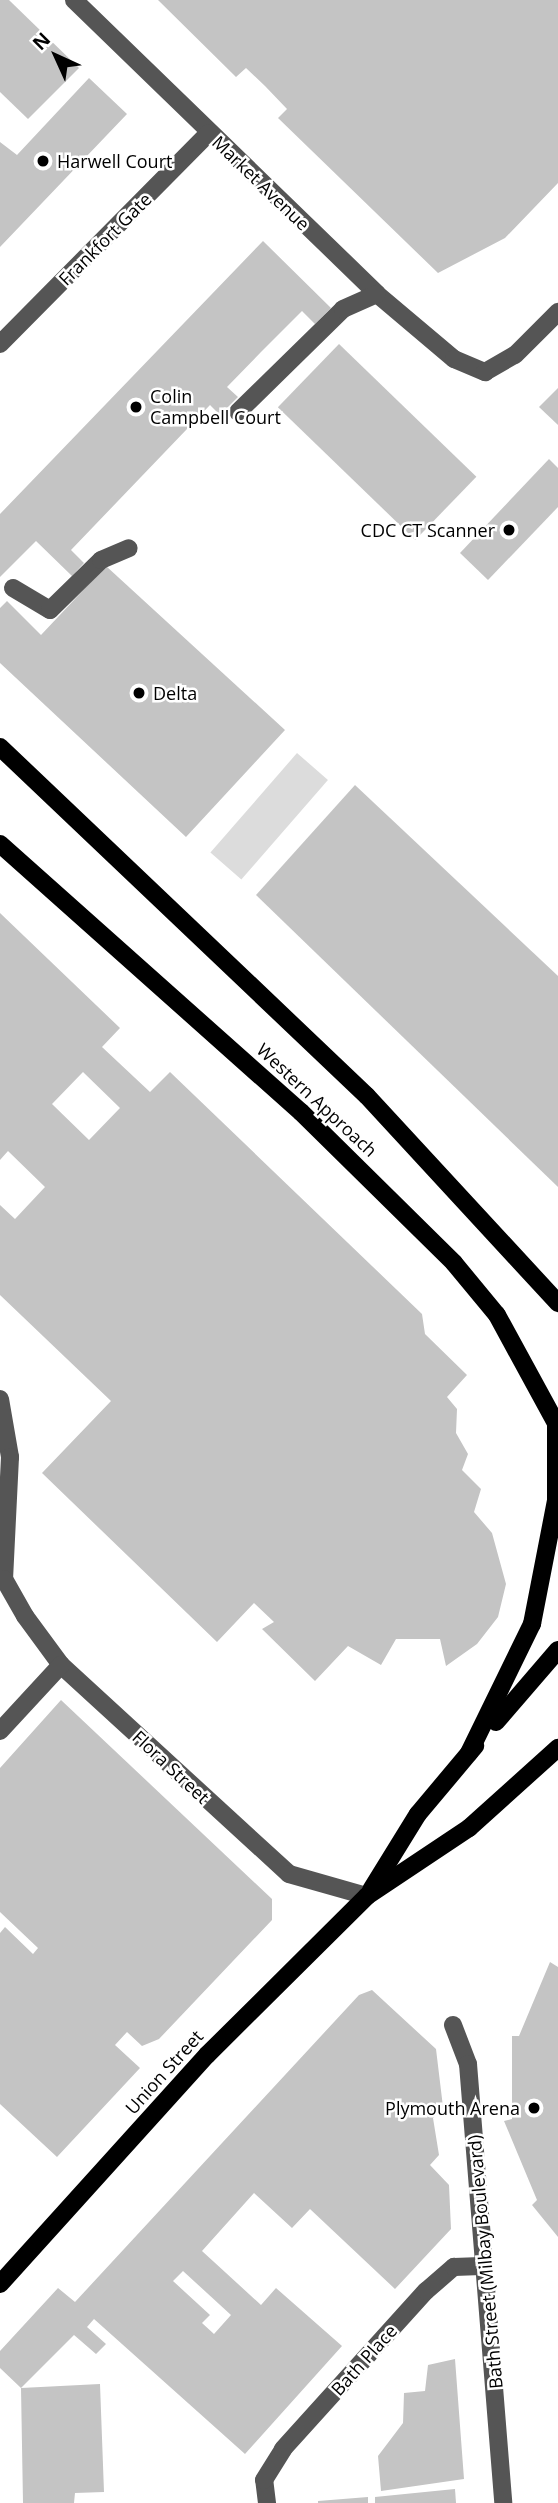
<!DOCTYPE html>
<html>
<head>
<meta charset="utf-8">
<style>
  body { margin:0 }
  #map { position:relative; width:558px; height:2503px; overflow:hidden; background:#fff; font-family:"Open Sans",sans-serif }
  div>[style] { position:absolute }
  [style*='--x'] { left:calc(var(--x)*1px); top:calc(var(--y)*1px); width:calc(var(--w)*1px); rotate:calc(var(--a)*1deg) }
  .green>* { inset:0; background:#dcdcdc; transform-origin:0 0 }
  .building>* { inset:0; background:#c4c4c4; transform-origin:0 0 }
  .minor>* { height:18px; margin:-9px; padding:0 9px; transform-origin:9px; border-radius:9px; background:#555 }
  .major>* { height:18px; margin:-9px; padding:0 9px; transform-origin:9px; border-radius:9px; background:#000 }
  .dots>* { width:19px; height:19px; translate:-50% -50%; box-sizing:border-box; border:4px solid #fff; border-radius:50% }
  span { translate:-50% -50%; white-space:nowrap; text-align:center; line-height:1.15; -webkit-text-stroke:5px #fff; paint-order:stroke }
  .poi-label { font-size:18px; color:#000 }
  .left { translate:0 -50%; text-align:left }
  .right { translate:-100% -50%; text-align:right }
  .street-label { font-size:18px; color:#000 }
  .north { position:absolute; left:21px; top:21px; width:70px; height:70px; -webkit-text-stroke:5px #fff; paint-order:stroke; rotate:315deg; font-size:19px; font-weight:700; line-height:28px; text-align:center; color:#000 }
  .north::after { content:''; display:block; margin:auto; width:24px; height:32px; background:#000; clip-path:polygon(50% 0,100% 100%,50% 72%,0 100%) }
</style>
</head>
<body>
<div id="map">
  <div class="green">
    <i style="left:297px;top:753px;width:41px;height:132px;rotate:41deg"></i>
  </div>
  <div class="building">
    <i style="clip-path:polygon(0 0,9px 0,79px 68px,28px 119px,0 92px)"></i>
    <i style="clip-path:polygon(158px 0,558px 0,558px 183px,505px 238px,438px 273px,278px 118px,287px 109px,265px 86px,246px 68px,236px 77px)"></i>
    <i style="clip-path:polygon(89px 78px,127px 114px,0 247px,0 142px,17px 155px)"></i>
    <i style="clip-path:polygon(263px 241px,331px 308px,315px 324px,302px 311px,261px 352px,227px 387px,238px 397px,220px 415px,210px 405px,71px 550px,84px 563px,72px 576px,36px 541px,0 577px,0 514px)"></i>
    <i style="left:339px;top:344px;width:191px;height:88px;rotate:44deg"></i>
    <i style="clip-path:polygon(558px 388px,558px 425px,539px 407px)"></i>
    <i style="clip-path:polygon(549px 459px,558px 468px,558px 507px,488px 580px,460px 553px)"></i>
    <i style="clip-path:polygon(106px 566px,285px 730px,186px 837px,0 663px,0 608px,7px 601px,41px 635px)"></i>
    <i style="clip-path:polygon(355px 785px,558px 976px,558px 1187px,256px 895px)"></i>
    <i style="clip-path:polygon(evenodd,0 913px,120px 1028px,102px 1047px,150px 1092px,170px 1072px,422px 1314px,425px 1334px,467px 1375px,447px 1397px,457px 1409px,456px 1433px,468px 1454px,462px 1470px,481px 1489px,474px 1512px,492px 1533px,506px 1584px,498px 1617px,477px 1644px,446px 1666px,440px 1639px,396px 1639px,381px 1665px,348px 1646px,315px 1681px,262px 1629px,274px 1622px,254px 1603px,217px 1642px,42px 1473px,111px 1401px,0 1295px,0 1205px,15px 1219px,45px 1187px,8px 1151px,0 1160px,0 913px,83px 1072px,120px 1108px,89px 1140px,52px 1104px,83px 1072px)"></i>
    <i style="clip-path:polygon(61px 1700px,272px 1899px,272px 1920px,159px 2039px,142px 2046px,127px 2032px,115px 2045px,140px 2068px,57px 2157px,0 2104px,0 1933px,5px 1927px,33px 1954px,38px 1948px,0 1912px,0 1768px)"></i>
    <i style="clip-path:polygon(550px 1962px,558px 1967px,558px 2237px,532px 2205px,537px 2200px,504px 2121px,512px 2119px,512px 2036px,519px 2036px)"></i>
    <i style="clip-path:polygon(evenodd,372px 1990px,436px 2049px,443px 2107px,433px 2118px,439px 2155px,430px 2165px,449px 2185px,451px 2229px,395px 2289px,310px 2209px,292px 2228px,254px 2193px,202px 2251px,261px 2305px,276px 2288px,342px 2346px,245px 2454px,94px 2319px,87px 2327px,106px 2344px,96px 2354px,74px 2335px,21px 2388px,100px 2384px,104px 2492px,75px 2493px,74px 2503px,23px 2503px,21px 2388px,0 2368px,0 2351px,58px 2288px,75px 2302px,359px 1995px,372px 1990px,183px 2271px,231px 2315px,214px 2334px,202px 2323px,210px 2315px,173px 2281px,183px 2271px)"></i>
    <i style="clip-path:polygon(455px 2359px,464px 2479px,381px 2491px,378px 2456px,403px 2423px,404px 2393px,425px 2391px,428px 2365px)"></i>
    <i style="clip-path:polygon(455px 2489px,456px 2503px,375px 2503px,375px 2497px)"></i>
    <i style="clip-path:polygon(368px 2497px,368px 2503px,318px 2503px,318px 2501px)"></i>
  </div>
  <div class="minor">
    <i style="--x:74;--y:0;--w:422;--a:44.1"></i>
    <i style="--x:377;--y:294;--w:101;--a:40.2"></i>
    <i style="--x:454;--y:359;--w:34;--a:23"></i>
    <i style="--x:485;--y:372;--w:34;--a:-30"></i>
    <i style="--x:515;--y:355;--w:61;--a:-45"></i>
    <i style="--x:0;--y:344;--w:297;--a:-45.3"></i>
    <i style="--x:238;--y:412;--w:147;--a:-44.4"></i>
    <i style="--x:343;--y:309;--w:37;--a:-24"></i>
    <i style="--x:13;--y:588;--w:43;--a:30.7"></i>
    <i style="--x:50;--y:610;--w:71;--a:-44.4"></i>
    <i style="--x:101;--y:560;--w:30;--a:-23"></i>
    <i style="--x:0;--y:1399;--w:59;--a:80.2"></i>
    <i style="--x:10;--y:1457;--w:122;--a:92.8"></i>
    <i style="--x:4;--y:1579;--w:43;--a:60.4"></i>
    <i style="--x:25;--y:1616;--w:61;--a:53.7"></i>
    <i style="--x:61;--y:1665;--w:309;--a:42.5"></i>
    <i style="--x:289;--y:1874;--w:81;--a:15.8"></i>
    <i style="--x:0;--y:1731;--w:90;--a:-47.3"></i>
    <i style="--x:453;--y:2025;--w:42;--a:69"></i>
    <i style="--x:468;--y:2064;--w:440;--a:85.4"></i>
    <i style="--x:267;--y:2503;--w:23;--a:-97"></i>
    <i style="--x:264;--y:2480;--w:36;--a:-58"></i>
    <i style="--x:283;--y:2449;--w:213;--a:-47.9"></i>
    <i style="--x:426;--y:2291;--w:37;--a:-41"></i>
    <i style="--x:454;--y:2267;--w:27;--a:-2"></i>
  </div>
  <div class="major">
    <i style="--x:0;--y:747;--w:506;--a:43.56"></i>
    <i style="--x:367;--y:1096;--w:282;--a:47.3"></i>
    <i style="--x:0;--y:844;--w:403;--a:41.7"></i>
    <i style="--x:301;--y:1112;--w:215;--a:44.6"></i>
    <i style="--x:454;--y:1263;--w:67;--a:50.4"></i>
    <i style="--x:497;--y:1315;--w:128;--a:61.4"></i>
    <i style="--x:496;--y:1722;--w:95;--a:-49.3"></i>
    <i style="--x:469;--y:1753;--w:144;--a:-64"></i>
    <i style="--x:532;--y:1624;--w:126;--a:-79"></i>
    <i style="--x:556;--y:1500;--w:77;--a:-90"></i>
    <i style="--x:371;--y:1890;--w:89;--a:-58.3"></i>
    <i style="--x:418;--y:1814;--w:89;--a:-50"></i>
    <i style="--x:0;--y:2284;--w:309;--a:-47.9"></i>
    <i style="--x:207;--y:2055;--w:226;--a:-44.8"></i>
    <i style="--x:367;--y:1896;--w:123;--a:-33.7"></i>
    <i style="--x:469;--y:1828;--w:120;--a:-42"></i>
  </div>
  <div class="dots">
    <i style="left:43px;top:161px;background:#000"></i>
    <i style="left:136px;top:407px;background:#000"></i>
    <i style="left:509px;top:530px;background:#000"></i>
    <i style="left:139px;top:693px;background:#000"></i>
    <i style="left:534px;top:2108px;background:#000"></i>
  </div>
  <div class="poi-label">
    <span class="left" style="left:57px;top:161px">Harwell Court</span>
    <span class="left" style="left:150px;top:407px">Colin<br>Campbell Court</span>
    <span class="right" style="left:495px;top:530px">CDC CT Scanner</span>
    <span class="left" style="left:153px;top:693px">Delta</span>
    <span class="right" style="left:520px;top:2108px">Plymouth Arena</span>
  </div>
  <div class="street-label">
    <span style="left:261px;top:183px;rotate:44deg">Market Avenue</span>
    <span style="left:105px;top:239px;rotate:-45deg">Frankfort Gate</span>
    <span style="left:317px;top:1100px;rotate:43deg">Western Approach</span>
    <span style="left:171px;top:1767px;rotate:43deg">Flora Street</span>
    <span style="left:164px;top:2072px;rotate:-48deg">Union Street</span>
    <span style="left:485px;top:2262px;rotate:-95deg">Bath Street (Milbay Boulevard)</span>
    <span style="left:364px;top:2360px;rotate:-48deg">Bath Place</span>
  </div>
  <div class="north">N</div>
</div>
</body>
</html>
